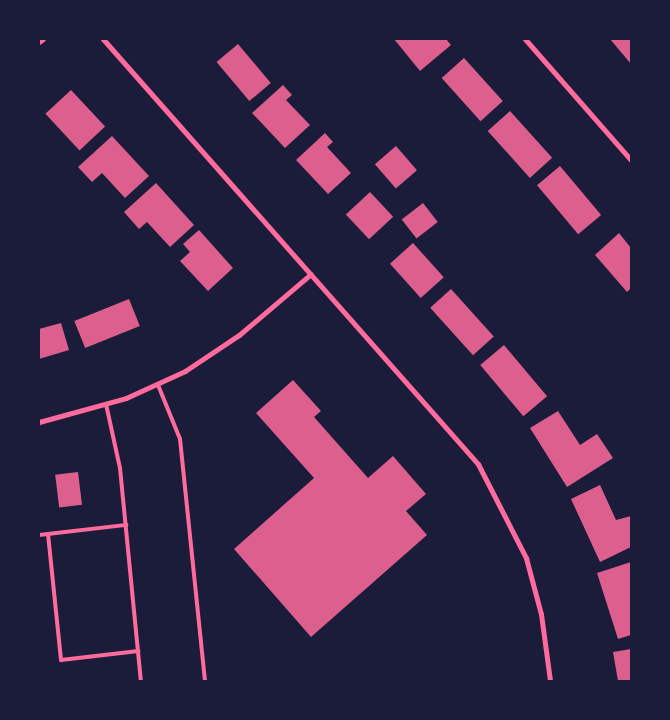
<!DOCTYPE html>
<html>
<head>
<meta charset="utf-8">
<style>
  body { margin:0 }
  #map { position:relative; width:670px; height:720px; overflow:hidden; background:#1b1b3a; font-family:Inter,sans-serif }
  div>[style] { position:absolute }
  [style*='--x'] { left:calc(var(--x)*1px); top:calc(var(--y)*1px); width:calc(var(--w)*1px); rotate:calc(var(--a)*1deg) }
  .building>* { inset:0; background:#dd5f8e; transform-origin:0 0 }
  .service>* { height:4px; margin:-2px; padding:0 2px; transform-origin:2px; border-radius:2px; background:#ff6b9d }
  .minor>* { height:5px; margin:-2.5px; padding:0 2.5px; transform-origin:2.5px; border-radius:2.5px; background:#ff6b9d }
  span { translate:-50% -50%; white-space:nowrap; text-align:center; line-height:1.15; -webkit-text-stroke:4px #1b1b3a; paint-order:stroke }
  .frame { position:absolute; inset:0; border:40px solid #1b1b3a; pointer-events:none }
</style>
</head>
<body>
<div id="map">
  <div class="building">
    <i style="clip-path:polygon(394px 39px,446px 39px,451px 45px,420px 71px)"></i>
    <i style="clip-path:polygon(610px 39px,631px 39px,631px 64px)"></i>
    <i style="left:238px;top:44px;width:51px;height:28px;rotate:50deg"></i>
    <i style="left:464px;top:58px;width:58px;height:30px;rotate:48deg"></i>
    <i style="clip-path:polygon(283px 85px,292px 95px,286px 100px,310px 125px,285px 148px,252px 113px)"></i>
    <i style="left:71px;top:90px;width:50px;height:35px;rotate:47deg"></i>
    <i style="left:510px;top:111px;width:63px;height:30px;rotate:48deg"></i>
    <i style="clip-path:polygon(325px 133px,333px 142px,327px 147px,351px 173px,328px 194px,296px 160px)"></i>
    <i style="clip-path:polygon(112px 136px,149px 176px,125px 198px,102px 173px,92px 182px,78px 167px)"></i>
    <i style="left:396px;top:146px;width:32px;height:28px;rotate:49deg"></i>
    <i style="left:560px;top:166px;width:64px;height:30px;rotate:50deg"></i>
    <i style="clip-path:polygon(156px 183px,194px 225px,170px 247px,147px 222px,139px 229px,124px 212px)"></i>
    <i style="left:370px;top:192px;width:34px;height:33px;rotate:47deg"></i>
    <i style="left:423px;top:203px;width:24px;height:27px;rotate:52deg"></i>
    <i style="clip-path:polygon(199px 230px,233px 268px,208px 291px,180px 261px,190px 252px,183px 244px)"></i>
    <i style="clip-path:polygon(619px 233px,631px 248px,631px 288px,627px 292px,595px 255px)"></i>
    <i style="left:413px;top:243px;width:46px;height:31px;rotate:48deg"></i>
    <i style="left:451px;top:289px;width:64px;height:28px;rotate:48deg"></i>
    <i style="left:129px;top:299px;width:29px;height:59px;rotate:68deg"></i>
    <i style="clip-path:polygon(61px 323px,69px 350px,39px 359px,39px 329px)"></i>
    <i style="left:504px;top:345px;width:67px;height:31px;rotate:50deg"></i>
    <i style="clip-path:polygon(293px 380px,321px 411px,314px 417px,368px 478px,393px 456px,426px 494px,406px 511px,427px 535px,311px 637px,234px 549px,314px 478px,256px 413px)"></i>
    <i style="clip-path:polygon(558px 411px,580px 445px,597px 434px,613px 458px,567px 487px,530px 428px)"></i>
    <i style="left:78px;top:472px;width:33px;height:23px;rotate:83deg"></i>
    <i style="clip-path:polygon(600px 485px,616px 520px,631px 516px,631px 547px,600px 562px,571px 499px)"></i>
    <i style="clip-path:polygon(631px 562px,631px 635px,618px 639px,597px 573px)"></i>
    <i style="clip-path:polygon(631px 649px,631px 681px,618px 681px,613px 652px)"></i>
  </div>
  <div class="service">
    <i style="--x:158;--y:385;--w:58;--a:67.8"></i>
    <i style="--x:180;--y:439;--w:243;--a:84.1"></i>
    <i style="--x:106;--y:404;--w:66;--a:77.7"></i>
    <i style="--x:120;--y:468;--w:214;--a:84.4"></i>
    <i style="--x:48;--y:534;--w:127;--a:84.1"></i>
    <i style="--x:61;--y:660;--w:78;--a:-6.7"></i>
    <i style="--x:39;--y:535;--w:88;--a:-6.6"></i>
  </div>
  <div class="minor">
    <i style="--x:103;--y:39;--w:567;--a:48.58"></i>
    <i style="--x:478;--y:464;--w:106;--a:62.9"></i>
    <i style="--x:526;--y:558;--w:58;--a:75"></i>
    <i style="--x:541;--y:614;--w:68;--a:82.3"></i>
    <i style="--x:525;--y:39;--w:161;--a:48.8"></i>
    <i style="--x:39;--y:42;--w:5;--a:-37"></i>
    <i style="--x:39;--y:422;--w:90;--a:-15.4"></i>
    <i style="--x:126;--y:398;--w:65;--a:-24.6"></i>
    <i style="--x:185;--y:371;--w:65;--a:-33.7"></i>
    <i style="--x:239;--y:335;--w:94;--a:-40.3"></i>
  </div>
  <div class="frame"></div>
</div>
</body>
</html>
